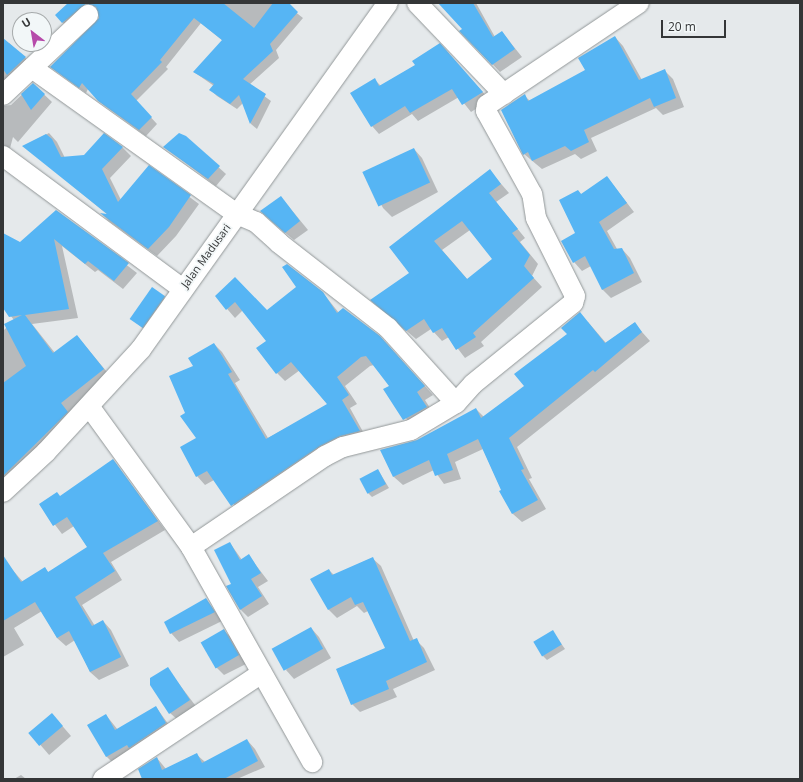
<!DOCTYPE html>
<html>
<head>
<meta charset="utf-8">
<style>
  body { margin:0 }
  #map { position:relative; width:803px; height:782px; overflow:hidden; background:#e5e9eb; font-family:"Open Sans",sans-serif }
  div>[style] { position:absolute }
  [style*='--x'] { left:calc(var(--x)*1px); top:calc(var(--y)*1px); width:calc(var(--w)*1px); rotate:calc(var(--a)*1deg) }
  .shadow>* { inset:0; background:#0003; transform-origin:0 0 }
  .building>* { inset:0; background:#56b5f4; transform-origin:0 0 }
  .roads { filter:drop-shadow(0 0 1px #929798) drop-shadow(0 0 1px #929798) }
  .minor>* { height:20px; margin:-10px; padding:0 10px; transform-origin:10px; border-radius:10px; background:#fff }
  span { translate:-50% -50%; white-space:nowrap; text-align:center; line-height:1.15; -webkit-text-stroke:3.5px #f2f7f8; paint-order:stroke }
  .street-label { font-size:11px; color:#343637 }
  .frame { position:absolute; inset:0; border:4px solid #343637; pointer-events:none }
  .north { position:absolute; left:12px; top:12px; width:40px; height:40px; box-sizing:border-box; background:#f2f7f8; border:1px solid #a6aaab; border-radius:50%; rotate:329deg; font-size:11px; font-weight:700; line-height:16px; text-align:center; color:#343637 }
  .north::after { content:''; display:block; margin:auto; width:14px; height:18px; background:#b64aaa; clip-path:polygon(50% 0,100% 100%,50% 72%,0 100%) }
  .scale { position:absolute; left:661px; top:20px; width:65px; height:18px; box-sizing:border-box; border:2px solid #343637; border-top:0; padding-left:5px; font-size:12px; line-height:14px; white-space:nowrap; color:#343637; -webkit-text-stroke:3px #f2f7f8; paint-order:stroke }
</style>
</head>
<body>
<div id="map">
  <div class="shadow">
    <i style="clip-path:polygon(69px 3px,83px 3px,88px 9px,67px 27px,56px 15px)"></i>
    <i style="clip-path:polygon(108px 3px,284px 3px,303px 18px,276px 50px,279px 58px,249px 85px,271px 101px,257px 129px,251px 124px,243px 103px,237px 109px,217px 96px,211px 90px,214px 86px,194px 72px,223px 41px,201px 23px,166px 67px,168px 69px,136px 101px,157px 124px,146px 136px,105px 106px,88px 89px,86px 93px,51px 67px,97px 24px,100px 12px)"></i>
    <i style="clip-path:polygon(439px 3px,476px 3px,495px 37px,502px 32px,522px 57px,500px 72px,461px 31px,463px 29px)"></i>
    <i style="clip-path:polygon(615px 37px,623px 46px,642px 80px,664px 70px,673px 79px,684px 107px,663px 115px,656px 108px,591px 138px,597px 151px,581px 159px,575px 154px,542px 169px,524px 154px,525px 96px,530px 101px,586px 71px)"></i>
    <i style="clip-path:polygon(9px 43px,34px 66px,3px 95px,3px 48px)"></i>
    <i style="clip-path:polygon(447px 53px,490px 100px,471px 112px,459px 97px,418px 121px,412px 114px,379px 134px,372px 126px,375px 80px,381px 86px,416px 65px)"></i>
    <i style="clip-path:polygon(33px 84px,52px 102px,18px 142px,13px 137px,9px 152px,3px 157px,3px 106px,11px 105px)"></i>
    <i style="clip-path:polygon(49px 133px,57px 142px,65px 158px,84px 156px,104px 135px,123px 148px,131px 156px,110px 178px,121px 200px,149px 167px,199px 204px,176px 236px,157px 256px,109px 221px,103px 215px,108px 215px,24px 146px)"></i>
    <i style="clip-path:polygon(185px 137px,226px 174px,216px 186px,165px 147px)"></i>
    <i style="clip-path:polygon(414px 149px,422px 158px,438px 192px,392px 217px,383px 208px,364px 172px)"></i>
    <i style="clip-path:polygon(evenodd,490px 171px,509px 193px,496px 202px,525px 238px,520px 242px,538px 264px,532px 276px,542px 287px,481px 342px,484px 346px,465px 358px,449px 337px,442px 341px,431px 329px,416px 339px,380px 308px,411px 273px,391px 247px,490px 171px,470px 230px,493px 259px,468px 280px,442px 250px,470px 230px)"></i>
    <i style="clip-path:polygon(607px 177px,634px 212px,607px 231px,617px 249px,622px 249px,630px 258px,642px 282px,611px 298px,602px 289px,591px 266px,582px 271px,574px 262px,578px 191px,582px 195px)"></i>
    <i style="clip-path:polygon(281px 197px,308px 230px,294px 240px,270px 220px)"></i>
    <i style="clip-path:polygon(57px 211px,137px 273px,123px 289px,98px 270px,95px 272px,62px 246px,78px 318px,32px 324px,55px 353px,77px 336px,112px 378px,3px 495px,3px 331px,14px 320px,3px 306px,3px 234px,20px 243px)"></i>
    <i style="clip-path:polygon(323px 293px,339px 313px,388px 346px,433px 395px,425px 400px,435px 416px,413px 428px,385px 389px,390px 386px,374px 365px,370px 366px,345px 386px,357px 404px,350px 408px,367px 439px,241px 513px,214px 480px,205px 485px,197px 476px,198px 438px,187px 413px,194px 366px,214px 344px,222px 352px,240px 380px,235px 383px,268px 438px,328px 405px,300px 370px,285px 381px,277px 373px,267px 341px,243px 310px,235px 318px,216px 296px,267px 311px)"></i>
    <i style="clip-path:polygon(164px 297px,173px 305px,151px 335px,132px 319px)"></i>
    <i style="clip-path:polygon(588px 322px,606px 343px,634px 323px,650px 341px,517px 447px,532px 478px,529px 479px,546px 509px,522px 522px,513px 514px,501px 492px,502px 491px,483px 449px,455px 462px,461px 479px,444px 484px,434px 470px,403px 485px,394px 477px,381px 450px,417px 441px,476px 409px,484px 417px,525px 386px)"></i>
    <i style="clip-path:polygon(113px 460px,165px 530px,111px 562px,122px 580px,82px 605px,95px 626px,103px 621px,111px 630px,129px 666px,99px 680px,90px 672px,75px 640px,66px 646px,57px 638px,42px 611px,14px 628px,24px 645px,3px 657px,3px 574px,11px 568px,23px 582px,45px 568px,49px 573px,88px 548px,74px 526px,62px 534px,40px 505px,61px 497px)"></i>
    <i style="clip-path:polygon(378px 470px,389px 488px,372px 497px,368px 493px)"></i>
    <i style="clip-path:polygon(230px 543px,242px 560px,249px 556px,268px 581px,258px 587px,269px 604px,248px 617px,241px 610px)"></i>
    <i style="clip-path:polygon(372px 558px,381px 566px,414px 641px,416px 640px,424px 648px,435px 670px,393px 689px,397px 697px,360px 712px,352px 704px,387px 648px,368px 611px,364px 613px,357px 606px,337px 618px,329px 610px,312px 580px,329px 570px,334px 575px)"></i>
    <i style="clip-path:polygon(206px 599px,222px 621px,179px 642px,171px 633px)"></i>
    <i style="clip-path:polygon(311px 628px,319px 637px,331px 658px,294px 679px,286px 670px)"></i>
    <i style="clip-path:polygon(224px 631px,233px 639px,246px 664px,224px 675px,216px 667px)"></i>
    <i style="clip-path:polygon(553px 632px,565px 649px,547px 660px,543px 656px)"></i>
    <i style="clip-path:polygon(167px 668px,198px 709px,179px 721px,170px 713px)"></i>
    <i style="clip-path:polygon(156px 707px,174px 732px,115px 765px,106px 756px,106px 715px,118px 730px)"></i>
    <i style="left:52px;top:714px;width:29px;height:29px;rotate:49deg"></i>
    <i style="clip-path:polygon(247px 740px,255px 749px,265px 767px,237px 779px,143px 779px,157px 758px,166px 769px,196px 754px,205px 762px)"></i>
    <i style="clip-path:polygon(21px 775px,26px 779px,14px 779px)"></i>
  </div>
  <div class="building">
    <i style="clip-path:polygon(68px 3px,223px 3px,254px 28px,273px 3px,289px 3px,298px 12px,270px 44px,273px 51px,243px 79px,266px 94px,250px 124px,239px 95px,230px 104px,209px 90px,214px 84px,193px 72px,222px 40px,194px 18px,160px 60px,162px 62px,131px 94px,152px 117px,139px 130px,98px 101px,82px 83px,79px 88px,50px 67px,99px 18px,96px 7px,86px 4px,62px 23px,55px 15px)"></i>
    <i style="clip-path:polygon(438px 3px,473px 3px,493px 37px,502px 31px,515px 49px,492px 65px,459px 31px,462px 29px)"></i>
    <i style="clip-path:polygon(615px 36px,639px 80px,665px 69px,676px 98px,654px 107px,650px 98px,584px 130px,589px 142px,571px 151px,565px 146px,532px 161px,528px 152px,523px 155px,501px 110px,525px 94px,528px 101px,585px 70px,578px 58px)"></i>
    <i style="clip-path:polygon(3px 38px,26px 57px,7px 75px,3px 69px)"></i>
    <i style="clip-path:polygon(440px 43px,483px 92px,462px 105px,452px 89px,410px 113px,405px 106px,371px 127px,350px 93px,375px 78px,379px 86px,415px 65px,412px 61px)"></i>
    <i style="clip-path:polygon(33px 83px,45px 94px,31px 110px,21px 94px)"></i>
    <i style="clip-path:polygon(104px 133px,123px 147px,102px 169px,118px 202px,149px 165px,191px 195px,169px 227px,148px 249px,100px 213px,107px 214px,22px 146px,46px 134px,52px 139px,61px 157px,84px 155px)"></i>
    <i style="clip-path:polygon(179px 133px,186px 136px,220px 166px,208px 179px,163px 147px)"></i>
    <i style="left:414px;top:148px;width:38px;height:57px;rotate:65deg"></i>
    <i style="clip-path:polygon(evenodd,490px 169px,501px 184px,489px 193px,518px 229px,512px 233px,530px 255px,524px 266px,534px 278px,473px 333px,476px 337px,456px 350px,442px 328px,433px 333px,424px 319px,406px 331px,370px 300px,409px 273px,389px 247px,490px 169px,462px 221px,492px 259px,467px 279px,434px 241px,462px 221px)"></i>
    <i style="clip-path:polygon(607px 176px,627px 203px,599px 222px,614px 249px,622px 248px,634px 273px,602px 290px,585px 256px,573px 263px,561px 241px,575px 233px,559px 200px,578px 190px,581px 194px)"></i>
    <i style="clip-path:polygon(281px 196px,300px 221px,285px 233px,260px 211px)"></i>
    <i style="clip-path:polygon(56px 210px,129px 263px,114px 281px,88px 261px,85px 264px,54px 239px,69px 309px,25px 315px,53px 353px,77px 335px,104px 369px,61px 403px,68px 412px,3px 476px,3px 383px,26px 366px,4px 324px,22px 315px,9px 317px,3px 308px,3px 233px,20px 242px)"></i>
    <i style="clip-path:polygon(287px 264px,323px 292px,337px 313px,343px 308px,380px 336px,425px 386px,417px 392px,427px 407px,403px 420px,383px 389px,389px 386px,366px 356px,361px 357px,337px 377px,349px 395px,342px 400px,360px 431px,340px 436px,320px 446px,231px 506px,207px 471px,196px 477px,180px 447px,196px 438px,180px 416px,185px 413px,169px 376px,193px 366px,188px 358px,214px 343px,232px 372px,228px 374px,266px 439px,327px 404px,291px 362px,276px 374px,256px 348px,266px 341px,235px 302px,226px 310px,215px 296px,235px 277px,267px 310px,296px 287px,282px 267px)"></i>
    <i style="left:152px;top:287px;width:16px;height:39px;rotate:35deg"></i>
    <i style="clip-path:polygon(580px 312px,605px 343px,635px 322px,642px 332px,595px 372px,593px 370px,509px 438px,524px 469px,521px 470px,538px 500px,512px 514px,499px 491px,501px 490px,478px 439px,447px 454px,453px 470px,435px 476px,429px 460px,393px 477px,380px 450px,417px 440px,476px 408px,481px 418px,524px 386px,514px 374px,567px 334px,561px 328px)"></i>
    <i style="clip-path:polygon(113px 459px,158px 521px,103px 553px,115px 571px,75px 597px,92px 626px,103px 620px,121px 657px,90px 672px,69px 631px,57px 638px,35px 602px,3px 621px,3px 555px,21px 582px,45px 567px,48px 572px,87px 547px,67px 517px,53px 526px,39px 504px,57px 492px,60px 496px)"></i>
    <i style="left:378px;top:469px;width:17px;height:21px;rotate:62deg"></i>
    <i style="clip-path:polygon(230px 542px,240px 560px,249px 554px,261px 573px,251px 579px,262px 596px,240px 610px,226px 586px,231px 584px,214px 550px)"></i>
    <i style="clip-path:polygon(373px 557px,410px 641px,417px 638px,427px 662px,386px 681px,389px 689px,351px 705px,336px 669px,385px 648px,363px 602px,355px 605px,351px 597px,328px 610px,310px 579px,329px 569px,332px 575px)"></i>
    <i style="clip-path:polygon(206px 598px,215px 612px,170px 634px,164px 622px)"></i>
    <i style="left:311px;top:627px;width:25px;height:45px;rotate:61deg"></i>
    <i style="left:224px;top:629px;width:30px;height:27px;rotate:60deg"></i>
    <i style="left:553px;top:630px;width:17px;height:23px;rotate:59deg"></i>
    <i style="clip-path:polygon(168px 667px,190px 700px,169px 714px,150px 685px,150px 678px)"></i>
    <i style="clip-path:polygon(156px 706px,166px 723px,129px 748px,127px 745px,106px 757px,87px 725px,106px 714px,115px 730px)"></i>
    <i style="left:52px;top:713px;width:17px;height:31px;rotate:50deg"></i>
    <i style="clip-path:polygon(247px 739px,258px 761px,224px 779px,142px 779px,138px 769px,157px 757px,162px 770px,197px 753px,202px 763px)"></i>
  </div>
  <div class="roads">
    <div class="minor">
      <i style="--x:417;--y:3;--w:126;--a:46.3"></i>
      <i style="--x:32;--y:68;--w:252;--a:35.5"></i>
      <i style="--x:237;--y:214;--w:21;--a:23"></i>
      <i style="--x:256;--y:222;--w:31;--a:42"></i>
      <i style="--x:279;--y:243;--w:138;--a:37.9"></i>
      <i style="--x:388;--y:328;--w:101;--a:47.8"></i>
      <i style="--x:3;--y:95;--w:117;--a:-43.3"></i>
      <i style="--x:3;--y:156;--w:224;--a:36.5"></i>
      <i style="--x:89;--y:406;--w:174;--a:54.1"></i>
      <i style="--x:191;--y:547;--w:162;--a:-34.2"></i>
      <i style="--x:325;--y:456;--w:20;--a:-27"></i>
      <i style="--x:343;--y:447;--w:70;--a:-14"></i>
      <i style="--x:411;--y:430;--w:52;--a:-31"></i>
      <i style="--x:456;--y:403;--w:25;--a:-48"></i>
      <i style="--x:473;--y:384;--w:129;--a:-39"></i>
      <i style="--x:573;--y:303;--w:7;--a:-74"></i>
      <i style="--x:575;--y:296;--w:87;--a:-116.6"></i>
      <i style="--x:536;--y:218;--w:24;--a:-99"></i>
      <i style="--x:532;--y:194;--w:95;--a:-119"></i>
      <i style="--x:486;--y:111;--w:6;--a:-81"></i>
      <i style="--x:487;--y:105;--w:183;--a:-33.9"></i>
      <i style="--x:3;--y:492;--w:59;--a:-42.9"></i>
      <i style="--x:46;--y:452;--w:140;--a:-47.3"></i>
      <i style="--x:141;--y:349;--w:425;--a:-54.5"></i>
      <i style="--x:191;--y:547;--w:247;--a:60.6"></i>
      <i style="--x:103;--y:779;--w:191;--a:-33.7"></i>
    </div>
  </div>
  <div class="street-label">
    <span style="left:206px;top:256px;rotate:-54deg">Jalan Madusari</span>
  </div>
  <div class="frame"></div>
  <div class="north">U</div>
  <div class="scale">20 m</div>
</div>
</body>
</html>
